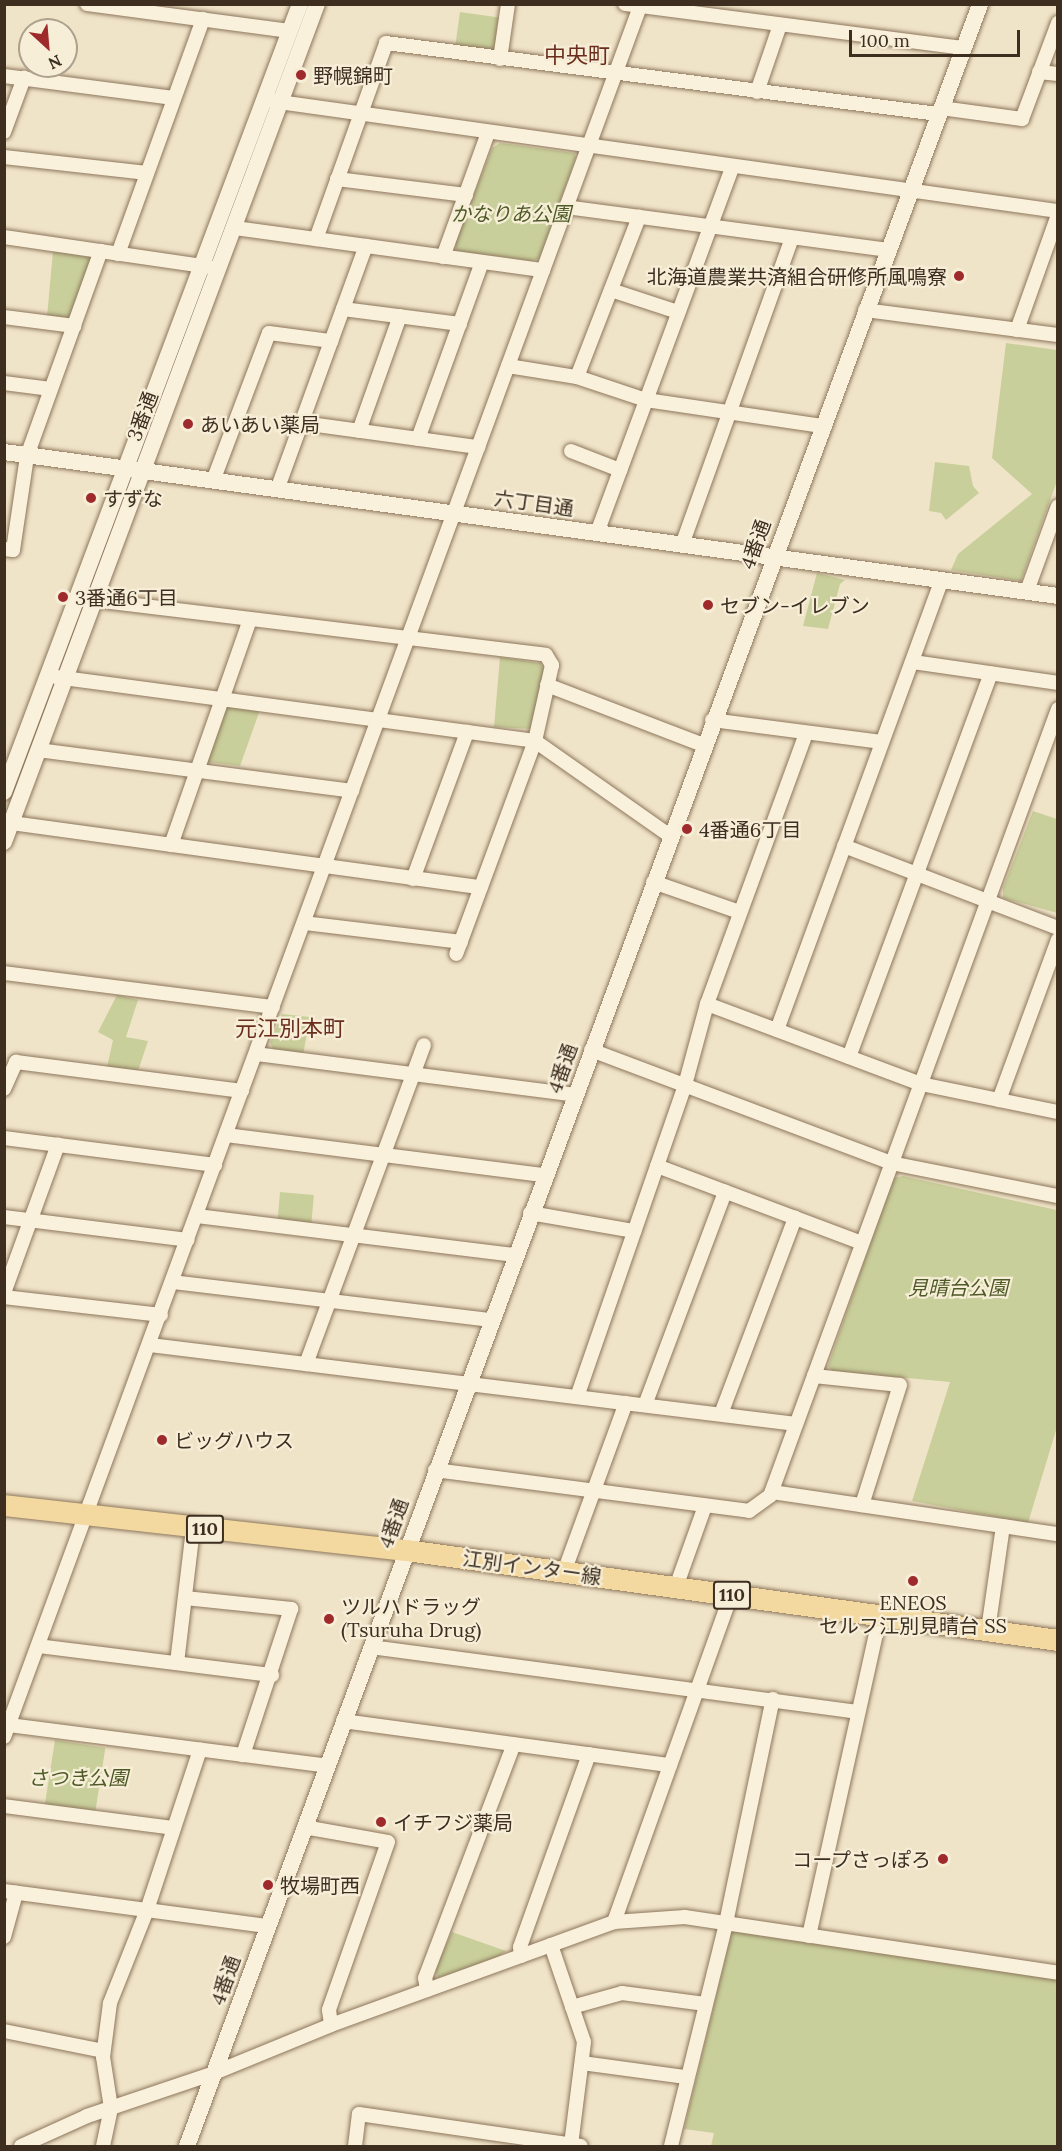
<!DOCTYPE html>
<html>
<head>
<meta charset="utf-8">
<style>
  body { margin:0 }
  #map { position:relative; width:1062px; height:2151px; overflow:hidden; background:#f0e4c8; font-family:Lora,"Noto Sans JP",serif }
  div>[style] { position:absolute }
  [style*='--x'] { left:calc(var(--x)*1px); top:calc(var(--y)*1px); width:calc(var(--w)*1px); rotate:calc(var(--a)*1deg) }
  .green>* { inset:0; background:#c9cf9b; transform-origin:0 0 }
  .roads { filter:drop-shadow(0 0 2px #8d765c) drop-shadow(0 0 2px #8d765c) }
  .minor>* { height:14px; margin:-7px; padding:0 7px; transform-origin:7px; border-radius:7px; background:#faf1dc }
  .tertiary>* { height:16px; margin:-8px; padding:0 8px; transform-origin:8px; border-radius:8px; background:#faf1dc }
  .primary>* { height:21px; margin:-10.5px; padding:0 10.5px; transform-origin:10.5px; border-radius:10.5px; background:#f3d9a0 }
  .dots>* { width:16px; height:16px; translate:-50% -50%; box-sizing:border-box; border:3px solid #f7eed8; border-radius:50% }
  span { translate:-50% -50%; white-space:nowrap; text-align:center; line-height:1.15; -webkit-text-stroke:4.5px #f7eed8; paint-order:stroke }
  .shield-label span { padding:2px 4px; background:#f7eed8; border:2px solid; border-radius:4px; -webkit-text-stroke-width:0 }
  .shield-label { font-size:18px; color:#3d2e20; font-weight:700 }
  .poi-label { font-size:20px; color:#3d2e20 }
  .left { translate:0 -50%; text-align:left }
  .right { translate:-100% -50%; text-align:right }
  .park-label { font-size:20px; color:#4d5a26; font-style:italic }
  .street-label { font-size:20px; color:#3d2e20 }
  .quarter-label { font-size:22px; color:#6b2e1e }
  .frame { position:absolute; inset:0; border:6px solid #3d2e20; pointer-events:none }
  .north { position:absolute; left:18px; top:18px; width:60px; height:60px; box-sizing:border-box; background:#f7eed8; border:2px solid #ada18e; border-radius:50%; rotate:154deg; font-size:16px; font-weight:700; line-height:24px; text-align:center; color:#3d2e20 }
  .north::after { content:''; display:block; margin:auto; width:21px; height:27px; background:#9e2a2b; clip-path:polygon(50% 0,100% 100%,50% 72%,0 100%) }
  .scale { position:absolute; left:849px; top:30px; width:171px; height:27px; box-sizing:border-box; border:3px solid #3d2e20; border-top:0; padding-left:8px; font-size:18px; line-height:21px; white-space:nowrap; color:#3d2e20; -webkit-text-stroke:4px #f7eed8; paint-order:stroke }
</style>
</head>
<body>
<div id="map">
  <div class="green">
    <i style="left:460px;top:12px;width:41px;height:34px;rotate:8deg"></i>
    <i style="clip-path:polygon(500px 143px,574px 153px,576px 157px,540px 258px,532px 261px,457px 251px,455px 244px,492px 148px)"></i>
    <i style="clip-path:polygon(53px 251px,89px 257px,91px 261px,72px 316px,66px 319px,47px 317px)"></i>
    <i style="clip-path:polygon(1006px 343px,1057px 350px,1057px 481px,1021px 581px,951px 570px,958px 554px,1032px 494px,992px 458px)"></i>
    <i style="clip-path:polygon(935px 462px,969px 466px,973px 486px,979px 493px,946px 520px,941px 513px,929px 511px)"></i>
    <i style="clip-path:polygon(817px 573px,845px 580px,840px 584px,828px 629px,803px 626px)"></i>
    <i style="clip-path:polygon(500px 657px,540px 663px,544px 670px,532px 729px,494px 727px)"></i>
    <i style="clip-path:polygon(231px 706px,260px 710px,240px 766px,208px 762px,207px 757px,224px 709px)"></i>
    <i style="clip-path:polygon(1033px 811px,1057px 819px,1057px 913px,1003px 898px,1003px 888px)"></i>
    <i style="clip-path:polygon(117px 995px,138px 1000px,126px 1037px,148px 1041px,138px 1071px,107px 1067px,113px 1040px,98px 1032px)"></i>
    <i style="clip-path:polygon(282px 1014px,310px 1017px,303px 1055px,275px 1052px,270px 1043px)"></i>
    <i style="clip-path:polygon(903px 1176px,1057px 1210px,1057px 1427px,1028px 1523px,912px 1501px,950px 1382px,832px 1371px,828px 1366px,893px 1178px)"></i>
    <i style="left:280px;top:1192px;width:34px;height:29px;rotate:5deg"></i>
    <i style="left:55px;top:1740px;width:51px;height:67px;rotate:9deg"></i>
    <i style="clip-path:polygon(732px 1931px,1057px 1979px,1057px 2146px,711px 2146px,714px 2133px,684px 2129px)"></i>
    <i style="clip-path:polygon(452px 1932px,506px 1951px,494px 1960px,438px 1978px,435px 1970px)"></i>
  </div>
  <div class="roads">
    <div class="minor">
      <i style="--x:87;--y:4;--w:205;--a:7.6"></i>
      <i style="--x:625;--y:4;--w:341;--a:7.4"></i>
      <i style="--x:500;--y:59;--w:56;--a:-81.7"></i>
      <i style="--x:1039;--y:72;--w:19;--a:6"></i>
      <i style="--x:4;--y:76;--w:171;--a:7.4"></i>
      <i style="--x:757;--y:92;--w:71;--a:-71.1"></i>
      <i style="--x:272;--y:101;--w:794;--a:7.97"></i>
      <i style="--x:941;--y:108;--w:82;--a:7.7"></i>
      <i style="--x:1022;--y:119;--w:103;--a:-69.4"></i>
      <i style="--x:4;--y:132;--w:58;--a:-69.7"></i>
      <i style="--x:4;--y:157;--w:144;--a:6.4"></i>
      <i style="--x:337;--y:179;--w:130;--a:7.1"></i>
      <i style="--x:566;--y:207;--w:324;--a:7.6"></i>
      <i style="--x:235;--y:228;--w:311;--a:7.8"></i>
      <i style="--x:4;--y:237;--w:207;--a:8.3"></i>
      <i style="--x:316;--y:239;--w:208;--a:-70.3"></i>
      <i style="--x:386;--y:43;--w:557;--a:7.33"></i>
      <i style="--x:118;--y:254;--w:250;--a:-70.1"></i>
      <i style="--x:443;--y:257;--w:132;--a:-70.1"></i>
      <i style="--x:611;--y:290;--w:71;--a:18.2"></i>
      <i style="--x:343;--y:309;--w:118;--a:7.3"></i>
      <i style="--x:865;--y:310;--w:195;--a:7.4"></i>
      <i style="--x:4;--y:317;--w:71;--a:7.3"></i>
      <i style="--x:1017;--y:330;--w:122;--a:-70.4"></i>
      <i style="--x:508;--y:366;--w:70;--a:9.1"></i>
      <i style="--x:577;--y:377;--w:73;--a:18.4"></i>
      <i style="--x:646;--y:400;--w:178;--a:8.4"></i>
      <i style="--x:577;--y:377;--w:172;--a:-68.8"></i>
      <i style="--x:4;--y:383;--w:47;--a:7.3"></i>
      <i style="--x:302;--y:423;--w:178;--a:7.8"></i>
      <i style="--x:359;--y:431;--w:122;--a:-70.4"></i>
      <i style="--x:418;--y:439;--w:188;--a:-70.1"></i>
      <i style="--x:571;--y:451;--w:53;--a:21.2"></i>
      <i style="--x:213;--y:481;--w:158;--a:-69.3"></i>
      <i style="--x:269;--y:333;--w:63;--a:7.4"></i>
      <i style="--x:277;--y:490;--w:260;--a:-70"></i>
      <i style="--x:597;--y:533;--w:391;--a:-69.7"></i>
      <i style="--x:682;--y:545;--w:326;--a:-70.3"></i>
      <i style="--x:4;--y:549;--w:9;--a:6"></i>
      <i style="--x:13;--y:550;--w:95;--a:-81.5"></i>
      <i style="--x:27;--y:456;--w:218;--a:-70.2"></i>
      <i style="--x:1027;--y:591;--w:90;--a:-70"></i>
      <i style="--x:86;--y:599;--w:463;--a:6.9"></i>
      <i style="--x:546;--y:655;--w:12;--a:59"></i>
      <i style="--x:552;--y:665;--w:78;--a:102.6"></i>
      <i style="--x:535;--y:741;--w:227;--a:110.3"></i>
      <i style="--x:913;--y:662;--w:147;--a:8.2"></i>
      <i style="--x:56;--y:677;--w:483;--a:7.6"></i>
      <i style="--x:535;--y:741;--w:165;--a:35.1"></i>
      <i style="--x:547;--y:685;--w:167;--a:21"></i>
      <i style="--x:712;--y:720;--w:170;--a:7.4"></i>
      <i style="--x:38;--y:750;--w:317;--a:7.4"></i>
      <i style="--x:4;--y:822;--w:481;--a:7.8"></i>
      <i style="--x:171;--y:845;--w:239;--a:-70.7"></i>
      <i style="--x:844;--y:846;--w:229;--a:21"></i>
      <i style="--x:413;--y:879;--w:157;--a:-69.8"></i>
      <i style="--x:653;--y:882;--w:91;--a:19.2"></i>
      <i style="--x:304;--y:923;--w:158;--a:6.9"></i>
      <i style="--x:4;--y:973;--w:271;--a:7.2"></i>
      <i style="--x:707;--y:1004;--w:228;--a:20.5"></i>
      <i style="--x:921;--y:1084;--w:140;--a:11.6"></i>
      <i style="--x:777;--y:1030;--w:479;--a:-69.9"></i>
      <i style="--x:591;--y:1050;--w:321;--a:20.6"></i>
      <i style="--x:891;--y:1163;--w:170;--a:11.2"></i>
      <i style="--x:256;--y:1054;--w:321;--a:7.3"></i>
      <i style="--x:849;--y:1057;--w:409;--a:-69.7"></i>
      <i style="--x:4;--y:1089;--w:30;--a:-66"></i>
      <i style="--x:16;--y:1062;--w:228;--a:7.3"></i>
      <i style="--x:999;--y:1100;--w:171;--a:-69.8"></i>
      <i style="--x:226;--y:1135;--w:321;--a:7.2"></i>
      <i style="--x:4;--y:1138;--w:213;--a:7.3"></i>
      <i style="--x:657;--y:1166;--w:219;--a:20.6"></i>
      <i style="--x:530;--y:1213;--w:106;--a:9.8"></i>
      <i style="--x:197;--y:1216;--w:320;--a:7"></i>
      <i style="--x:4;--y:1217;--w:185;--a:7.1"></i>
      <i style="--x:172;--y:1282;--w:321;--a:6.8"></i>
      <i style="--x:4;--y:1293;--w:158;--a:-70"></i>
      <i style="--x:4;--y:1297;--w:158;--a:6.5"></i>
      <i style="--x:150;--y:1345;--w:651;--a:6.97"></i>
      <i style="--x:306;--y:1364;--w:340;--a:-69.7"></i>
      <i style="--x:814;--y:1376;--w:86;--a:6"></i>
      <i style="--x:900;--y:1385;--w:126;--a:107.6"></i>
      <i style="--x:577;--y:1397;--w:330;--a:-70.9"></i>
      <i style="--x:685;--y:1085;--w:84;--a:-74.8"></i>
      <i style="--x:707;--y:1004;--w:288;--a:-69.9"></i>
      <i style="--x:645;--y:1405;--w:228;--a:-69.4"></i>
      <i style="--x:721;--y:1414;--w:210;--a:-69.3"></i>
      <i style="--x:435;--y:1470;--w:317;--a:7.4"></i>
      <i style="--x:749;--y:1511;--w:26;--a:-36"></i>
      <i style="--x:770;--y:1496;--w:838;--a:-69.9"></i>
      <i style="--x:772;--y:1492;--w:289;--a:8.4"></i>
      <i style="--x:564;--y:1572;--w:180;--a:-69.9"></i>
      <i style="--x:676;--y:1587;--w:86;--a:-70.3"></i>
      <i style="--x:185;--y:1598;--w:107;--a:5.9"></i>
      <i style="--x:291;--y:1609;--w:154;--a:108.2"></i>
      <i style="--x:988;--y:1630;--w:105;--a:-81.8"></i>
      <i style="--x:38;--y:1646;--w:236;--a:7.1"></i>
      <i style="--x:371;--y:1647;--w:491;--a:7.6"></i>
      <i style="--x:177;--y:1663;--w:136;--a:-83.2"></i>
      <i style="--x:343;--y:1721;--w:330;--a:7.7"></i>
      <i style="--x:9;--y:1725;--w:321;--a:7.3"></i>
      <i style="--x:4;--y:1737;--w:1846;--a:-69.82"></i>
      <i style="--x:4;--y:1806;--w:171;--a:7.4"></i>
      <i style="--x:304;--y:1827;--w:85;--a:10.1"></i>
      <i style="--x:388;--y:1842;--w:178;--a:109.4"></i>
      <i style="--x:329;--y:2010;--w:15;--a:82"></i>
      <i style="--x:4;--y:1891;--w:265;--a:7.6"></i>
      <i style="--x:614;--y:1922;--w:347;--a:-70.3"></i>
      <i style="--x:809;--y:1936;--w:329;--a:-77.5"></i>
      <i style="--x:4;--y:1937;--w:46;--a:-74.7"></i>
      <i style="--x:551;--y:1945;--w:102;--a:71.2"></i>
      <i style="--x:584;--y:2042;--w:104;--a:97.2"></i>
      <i style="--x:521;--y:1956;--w:9;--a:-96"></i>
      <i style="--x:520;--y:1947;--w:205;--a:-70.3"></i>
      <i style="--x:427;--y:1990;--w:12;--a:-99"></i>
      <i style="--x:425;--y:1978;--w:250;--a:-69.2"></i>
      <i style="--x:572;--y:2007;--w:52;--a:-15.6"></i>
      <i style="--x:622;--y:1993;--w:84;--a:7.5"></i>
      <i style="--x:4;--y:2031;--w:101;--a:11.4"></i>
      <i style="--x:582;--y:2063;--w:105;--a:7.7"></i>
      <i style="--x:21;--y:2146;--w:72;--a:-24.4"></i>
      <i style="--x:87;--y:2116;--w:134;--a:-18.7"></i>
      <i style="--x:214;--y:2073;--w:126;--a:-22.3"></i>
      <i style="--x:331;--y:2025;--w:301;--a:-20"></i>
      <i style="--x:614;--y:1922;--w:71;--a:-4"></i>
      <i style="--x:685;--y:1917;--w:377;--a:8.5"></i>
      <i style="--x:103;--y:2146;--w:39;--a:-78"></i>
      <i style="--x:111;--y:2108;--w:52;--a:-98.9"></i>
      <i style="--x:103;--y:2057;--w:54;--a:-82.6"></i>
      <i style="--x:110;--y:2003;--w:100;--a:-68.3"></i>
      <i style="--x:147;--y:1910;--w:169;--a:-71.7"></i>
      <i style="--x:355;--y:2146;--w:32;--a:-83"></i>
      <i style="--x:359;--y:2114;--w:224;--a:8.2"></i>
      <i style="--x:671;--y:2146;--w:230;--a:-76.1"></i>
      <i style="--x:726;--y:1923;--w:229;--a:-78.2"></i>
    </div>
    <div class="tertiary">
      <i style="--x:4;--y:452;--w:1064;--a:7.78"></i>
      <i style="--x:4;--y:792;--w:842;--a:-69.41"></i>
      <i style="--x:4;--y:842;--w:895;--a:-69.52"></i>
      <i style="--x:187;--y:2146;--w:2284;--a:-69.68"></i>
    </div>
    <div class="primary">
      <i style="--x:4;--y:1505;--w:405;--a:6.4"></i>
      <i style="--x:406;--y:1550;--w:658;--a:7.86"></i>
    </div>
  </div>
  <div class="dots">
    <i style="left:301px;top:75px;background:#9e2a2b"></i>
    <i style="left:959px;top:276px;background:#9e2a2b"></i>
    <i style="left:188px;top:424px;background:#9e2a2b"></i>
    <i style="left:91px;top:498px;background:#9e2a2b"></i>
    <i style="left:63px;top:597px;background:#9e2a2b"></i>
    <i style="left:708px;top:605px;background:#9e2a2b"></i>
    <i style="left:687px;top:829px;background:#9e2a2b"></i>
    <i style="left:162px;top:1440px;background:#9e2a2b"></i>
    <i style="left:913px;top:1581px;background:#9e2a2b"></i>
    <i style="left:329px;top:1619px;background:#9e2a2b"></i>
    <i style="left:381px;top:1822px;background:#9e2a2b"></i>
    <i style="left:943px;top:1859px;background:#9e2a2b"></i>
    <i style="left:268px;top:1885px;background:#9e2a2b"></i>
  </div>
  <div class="shield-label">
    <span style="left:205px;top:1529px">110</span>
    <span style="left:732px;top:1595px">110</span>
  </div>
  <div class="poi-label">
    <span class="left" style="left:313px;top:75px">野幌錦町</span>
    <span class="right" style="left:947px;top:276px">北海道農業共済組合研修所風鳴寮</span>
    <span class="left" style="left:200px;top:424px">あいあい薬局</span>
    <span class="left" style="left:103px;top:498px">すずな</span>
    <span class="left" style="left:75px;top:597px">3番通6丁目</span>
    <span class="left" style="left:720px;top:605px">セブン-イレブン</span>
    <span class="left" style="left:699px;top:829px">4番通6丁目</span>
    <span class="left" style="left:174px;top:1440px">ビッグハウス</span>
    <span style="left:913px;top:1614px">ENEOS<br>セルフ江別見晴台 SS</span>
    <span class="left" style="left:341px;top:1618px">ツルハドラッグ<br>(Tsuruha Drug)</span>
    <span class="left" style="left:393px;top:1822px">イチフジ薬局</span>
    <span class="right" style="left:931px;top:1859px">コープさっぽろ</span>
    <span class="left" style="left:280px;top:1885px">牧場町西</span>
  </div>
  <div class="park-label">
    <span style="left:511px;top:213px">かなりあ公園</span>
    <span style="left:958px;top:1287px">見晴台公園</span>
    <span style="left:78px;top:1777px">さつき公園</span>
  </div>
  <div class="street-label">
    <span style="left:142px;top:416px;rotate:-69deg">3番通</span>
    <span style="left:534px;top:503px;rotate:8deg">六丁目通</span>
    <span style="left:755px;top:544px;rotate:-70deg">4番通</span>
    <span style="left:562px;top:1068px;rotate:-70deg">4番通</span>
    <span style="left:393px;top:1523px;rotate:-70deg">4番通</span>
    <span style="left:532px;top:1567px;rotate:8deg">江別インター線</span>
    <span style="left:225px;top:1980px;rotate:-70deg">4番通</span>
  </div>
  <div class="quarter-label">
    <span style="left:577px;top:56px">中央町</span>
    <span style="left:290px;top:1029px">元江別本町</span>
  </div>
  <div class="frame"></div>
  <div class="north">N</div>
  <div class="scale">100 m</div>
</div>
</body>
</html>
